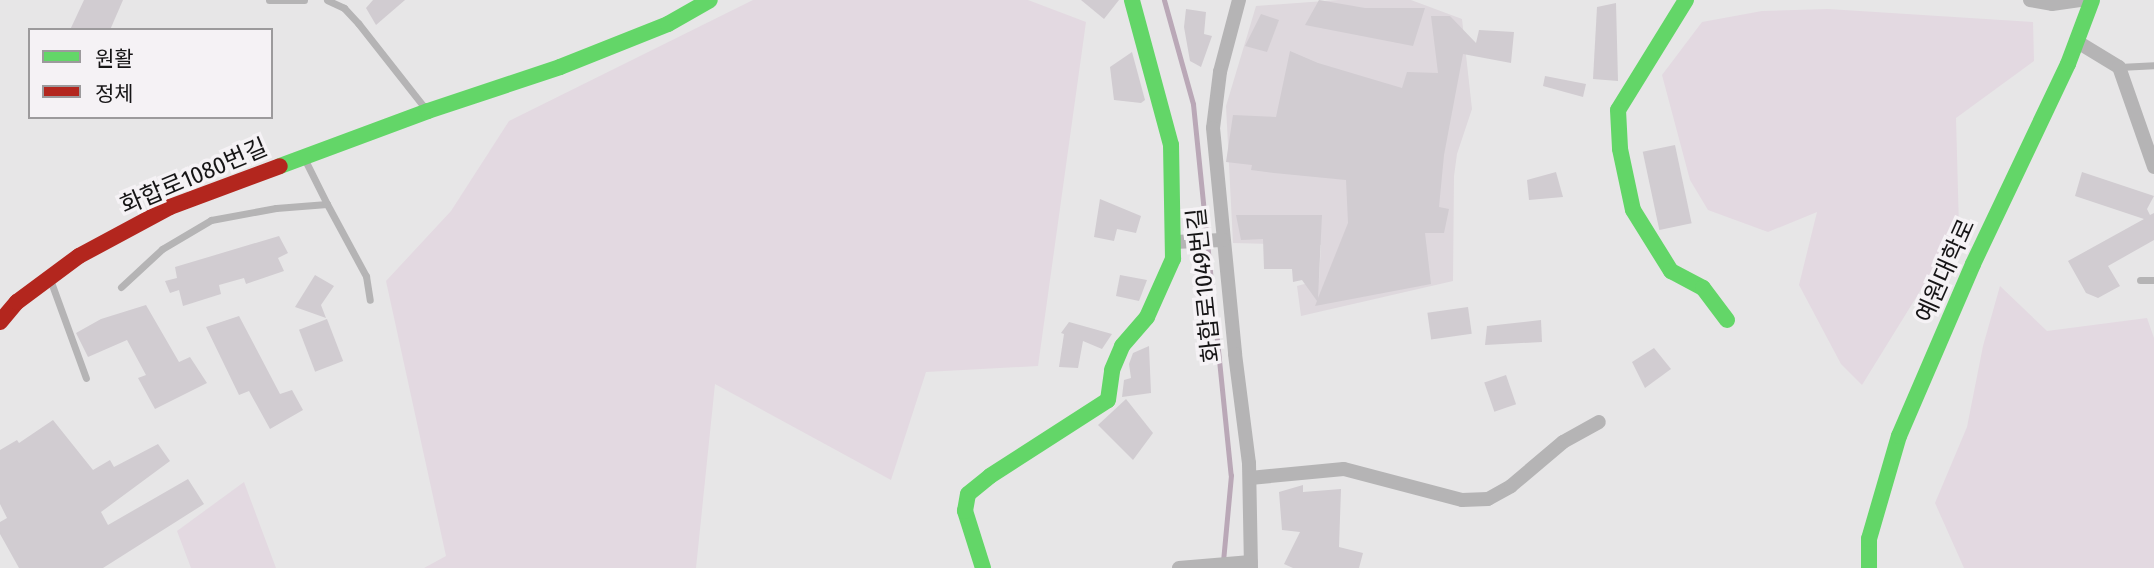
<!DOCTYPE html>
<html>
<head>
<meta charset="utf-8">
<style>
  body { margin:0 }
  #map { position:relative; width:2154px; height:568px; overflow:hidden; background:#e7e6e7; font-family:"Fira Sans Condensed","Noto Sans KR",sans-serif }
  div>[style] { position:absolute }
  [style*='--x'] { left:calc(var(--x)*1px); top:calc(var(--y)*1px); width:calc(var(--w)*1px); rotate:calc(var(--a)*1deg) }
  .built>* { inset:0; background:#ded8dd }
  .green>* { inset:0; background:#e3d9e1 }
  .stream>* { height:5px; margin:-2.5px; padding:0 2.5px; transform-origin:2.5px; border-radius:2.5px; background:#baa8b7 }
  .building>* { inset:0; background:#d1ccd1; transform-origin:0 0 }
  .lane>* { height:7px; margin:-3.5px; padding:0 3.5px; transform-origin:3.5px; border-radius:3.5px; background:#b5b4b5 }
  .street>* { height:14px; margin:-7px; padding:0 7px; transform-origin:7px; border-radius:7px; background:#b5b4b5 }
  .fast>* { height:16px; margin:-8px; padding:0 8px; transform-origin:8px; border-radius:8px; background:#63d668 }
  .jam>* { height:16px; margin:-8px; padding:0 8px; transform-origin:8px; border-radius:8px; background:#b3261e }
  span { translate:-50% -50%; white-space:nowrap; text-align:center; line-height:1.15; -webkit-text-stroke:7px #f5f2f5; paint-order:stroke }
  .street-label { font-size:24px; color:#161516 }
  .legend { position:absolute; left:28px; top:28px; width:245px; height:91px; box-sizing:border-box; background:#f5f2f5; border:2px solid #9c9a9c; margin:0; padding:9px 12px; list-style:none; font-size:21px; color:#161516 }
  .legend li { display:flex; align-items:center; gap:14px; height:35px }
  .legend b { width:35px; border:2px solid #9c9a9c }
</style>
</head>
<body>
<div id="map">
  <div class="built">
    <i style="clip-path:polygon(1338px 0,1411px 0,1462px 19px,1472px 109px,1457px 154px,1454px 176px,1453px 281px,1301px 316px,1297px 286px,1319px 280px,1321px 245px,1233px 243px,1226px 106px,1256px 6px)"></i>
  </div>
  <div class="green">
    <i style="clip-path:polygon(753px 0,1028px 0,1086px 22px,1038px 366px,926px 372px,891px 480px,715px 384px,696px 568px,424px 568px,446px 556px,386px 281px,451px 211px,509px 121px)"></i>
    <i style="clip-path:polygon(1828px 9px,2033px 22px,2034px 61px,1956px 118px,1959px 228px,1862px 385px,1841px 364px,1799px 285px,1817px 212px,1768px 232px,1708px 210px,1690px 180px,1662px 75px,1702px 22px,1762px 11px)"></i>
    <i style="clip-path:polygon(2000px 286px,2047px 331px,2147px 318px,2154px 338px,2154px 568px,1964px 568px,1935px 503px,1967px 427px,1983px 346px)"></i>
    <i style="clip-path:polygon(244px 482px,276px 568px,191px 568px,177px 531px)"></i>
  </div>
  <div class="stream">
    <i style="--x:1164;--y:0;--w:108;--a:74.4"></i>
    <i style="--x:1193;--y:104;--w:373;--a:84.2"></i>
    <i style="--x:1231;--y:475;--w:86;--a:95.3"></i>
  </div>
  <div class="building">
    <i style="clip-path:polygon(84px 0,123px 0,110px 30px,70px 30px)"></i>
    <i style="clip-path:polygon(373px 0,405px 0,376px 25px,366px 8px)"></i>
    <i style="clip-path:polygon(1081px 0,1119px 0,1104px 19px)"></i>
    <i style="clip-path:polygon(1319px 0,1365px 8px,1425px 8px,1413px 46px,1305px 25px)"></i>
    <i style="clip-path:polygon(1616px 3px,1618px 81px,1593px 79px,1597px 7px)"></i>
    <i style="clip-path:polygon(1186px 9px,1206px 12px,1204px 34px,1212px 36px,1201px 67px,1190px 61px,1184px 27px)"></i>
    <i style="clip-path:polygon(1261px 14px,1279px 20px,1267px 52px,1245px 46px)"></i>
    <i style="clip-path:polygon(1431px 16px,1450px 16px,1476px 43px,1479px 30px,1514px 32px,1511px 63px,1463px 54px,1444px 155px,1439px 207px,1449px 209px,1444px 233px,1425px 233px,1431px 284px,1315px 306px,1317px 301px,1302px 280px,1293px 282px,1292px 269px,1264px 269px,1263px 239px,1241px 240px,1236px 215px,1322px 215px,1318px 298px,1348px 223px,1346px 180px,1274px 173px,1251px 170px,1252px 165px,1226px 162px,1233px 115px,1276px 117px,1290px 51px,1318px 63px,1402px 88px,1407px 72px,1438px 73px)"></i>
    <i style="clip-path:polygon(1132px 52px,1145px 100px,1141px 103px,1114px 100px,1110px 67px)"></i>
    <i style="clip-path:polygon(1545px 76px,1586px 84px,1583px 97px,1543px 86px)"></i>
    <i style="left:1675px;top:145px;width:80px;height:33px;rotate:78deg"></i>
    <i style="clip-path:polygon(1556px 172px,1563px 197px,1529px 200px,1527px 180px)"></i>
    <i style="clip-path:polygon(2082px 172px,2154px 196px,2147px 209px,2150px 215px,2154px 213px,2154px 240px,2108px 266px,2120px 286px,2098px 298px,2086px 293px,2068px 261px,2144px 219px,2075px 196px)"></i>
    <i style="clip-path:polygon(1100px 199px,1141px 216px,1136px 233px,1117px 229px,1114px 241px,1094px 237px)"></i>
    <i style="clip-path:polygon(279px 236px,288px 253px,278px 258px,284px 271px,246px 284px,244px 278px,219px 285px,221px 294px,183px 306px,179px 290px,170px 293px,165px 281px,177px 278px,175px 267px)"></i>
    <i style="clip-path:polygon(315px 275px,334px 286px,321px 305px,326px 318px,295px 307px)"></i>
    <i style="clip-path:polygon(1120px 275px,1147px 280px,1139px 301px,1116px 296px)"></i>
    <i style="clip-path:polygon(146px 305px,179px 362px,190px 357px,207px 383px,155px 409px,138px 378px,146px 375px,127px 340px,88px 357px,76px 333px,101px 319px)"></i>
    <i style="left:1468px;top:307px;width:27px;height:41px;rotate:82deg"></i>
    <i style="clip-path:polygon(239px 316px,280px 394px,292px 390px,303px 410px,270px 429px,249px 391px,239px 395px,206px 327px)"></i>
    <i style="left:327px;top:319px;width:45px;height:30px;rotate:69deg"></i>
    <i style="clip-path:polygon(1541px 320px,1542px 342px,1485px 345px,1487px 326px)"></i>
    <i style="clip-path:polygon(1069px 322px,1112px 334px,1102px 349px,1083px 341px,1078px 368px,1059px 367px,1064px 334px,1061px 333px)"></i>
    <i style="clip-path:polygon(1149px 346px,1151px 393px,1122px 397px,1124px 380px,1131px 378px,1129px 364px,1133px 353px)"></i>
    <i style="clip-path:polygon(1654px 348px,1671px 369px,1645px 388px,1632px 362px)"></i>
    <i style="left:1506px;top:375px;width:31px;height:23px;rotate:71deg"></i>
    <i style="clip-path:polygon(1126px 399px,1153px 433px,1133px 460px,1098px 425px)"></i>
    <i style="clip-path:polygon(53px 420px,93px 470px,110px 460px,114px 467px,158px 444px,170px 461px,101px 512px,108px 525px,188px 479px,204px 504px,103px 568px,19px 568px,0 534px,0 522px,7px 518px,0 504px,0 450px,17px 440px,19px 443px)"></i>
    <i style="clip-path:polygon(1303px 485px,1303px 492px,1341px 489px,1339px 547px,1363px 553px,1359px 568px,1293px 568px,1284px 564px,1300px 532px,1282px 530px,1279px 492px)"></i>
  </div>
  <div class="lane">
    <i style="--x:269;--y:0;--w:35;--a:0"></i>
    <i style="--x:327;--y:0;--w:19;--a:25"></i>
    <i style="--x:344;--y:8;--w:21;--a:47"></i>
    <i style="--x:358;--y:23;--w:108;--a:51.8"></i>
    <i style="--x:2119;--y:67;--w:35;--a:-3"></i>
    <i style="--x:327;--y:204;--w:82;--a:61.6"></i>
    <i style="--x:366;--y:276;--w:24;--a:81"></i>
    <i style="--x:2140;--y:280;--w:14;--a:0"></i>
    <i style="--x:51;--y:282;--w:102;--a:70"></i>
    <i style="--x:121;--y:287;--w:56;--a:-42.8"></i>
    <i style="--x:162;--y:249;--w:57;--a:-30.6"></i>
    <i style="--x:211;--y:220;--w:66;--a:-10.5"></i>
    <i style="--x:276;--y:208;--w:51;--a:-4.5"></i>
    <i style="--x:327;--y:204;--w:49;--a:-116.6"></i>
  </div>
  <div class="street">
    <i style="--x:1239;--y:0;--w:74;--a:104.8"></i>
    <i style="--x:1220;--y:72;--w:56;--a:97.1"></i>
    <i style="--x:1213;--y:128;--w:227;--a:84.4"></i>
    <i style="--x:1235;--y:354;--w:110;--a:82.7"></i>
    <i style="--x:1249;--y:463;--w:105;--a:88.9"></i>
    <i style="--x:2030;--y:0;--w:22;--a:10"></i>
    <i style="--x:2052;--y:4;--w:30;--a:-8"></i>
    <i style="--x:2076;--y:41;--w:50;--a:31.2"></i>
    <i style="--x:2119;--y:67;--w:106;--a:70.7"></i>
    <i style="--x:1173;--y:242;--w:50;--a:-2.3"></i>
    <i style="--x:1250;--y:478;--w:94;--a:-5.5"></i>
    <i style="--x:1344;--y:469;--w:122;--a:14.7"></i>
    <i style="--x:1462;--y:500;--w:26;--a:-2"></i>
    <i style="--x:1488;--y:499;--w:26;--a:-29"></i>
    <i style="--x:1511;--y:486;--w:68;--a:-40.2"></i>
    <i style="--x:1563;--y:442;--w:41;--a:-29.1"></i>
    <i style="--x:1179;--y:568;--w:72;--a:-4.8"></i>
  </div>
  <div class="fast">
    <i style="--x:1686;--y:0;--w:129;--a:121.7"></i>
    <i style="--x:1618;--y:110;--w:39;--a:87"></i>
    <i style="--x:1620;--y:149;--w:62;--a:78"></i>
    <i style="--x:1633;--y:210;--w:72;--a:58.1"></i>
    <i style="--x:1671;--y:271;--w:36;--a:28"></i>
    <i style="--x:1703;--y:288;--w:40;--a:53"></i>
    <i style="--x:280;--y:166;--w:158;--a:-20.4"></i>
    <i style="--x:428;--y:111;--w:139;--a:-18.4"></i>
    <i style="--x:560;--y:67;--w:116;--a:-21.7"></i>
    <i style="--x:668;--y:24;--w:48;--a:-29.7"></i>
    <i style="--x:983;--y:568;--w:60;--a:-107.5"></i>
    <i style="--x:965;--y:511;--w:17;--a:-80"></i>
    <i style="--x:968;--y:494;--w:28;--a:-39"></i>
    <i style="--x:990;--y:476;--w:140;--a:-32.8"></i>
    <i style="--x:1108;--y:400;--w:30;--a:-82"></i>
    <i style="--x:1112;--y:370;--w:26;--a:-67"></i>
    <i style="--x:1122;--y:346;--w:38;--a:-49"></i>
    <i style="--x:1147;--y:317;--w:64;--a:-65.9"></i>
    <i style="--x:1173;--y:259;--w:114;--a:-91"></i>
    <i style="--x:1171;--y:145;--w:150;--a:-105.1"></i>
    <i style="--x:1869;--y:568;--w:29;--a:-90"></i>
    <i style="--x:1869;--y:539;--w:107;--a:-73.8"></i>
    <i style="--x:1899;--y:436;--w:187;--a:-66.7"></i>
    <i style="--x:1973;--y:264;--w:221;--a:-64.6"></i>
    <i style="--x:2068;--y:64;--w:68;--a:-69.4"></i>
  </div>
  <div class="jam">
    <i style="--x:0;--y:322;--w:26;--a:-50"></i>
    <i style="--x:17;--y:302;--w:77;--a:-36.6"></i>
    <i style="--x:79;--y:256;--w:103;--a:-28.3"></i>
    <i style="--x:170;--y:207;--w:117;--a:-20.4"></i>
  </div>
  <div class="street-label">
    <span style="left:194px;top:177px;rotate:-23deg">화합로1080번길</span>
    <span style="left:1946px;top:271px;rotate:-66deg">예원대학로</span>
    <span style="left:1205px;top:285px;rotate:-96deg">화합로1049번길</span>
  </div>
  <ul class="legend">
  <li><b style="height:9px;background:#63d668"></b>원활</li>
  <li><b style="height:9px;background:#b3261e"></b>정체</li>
  </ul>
</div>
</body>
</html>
